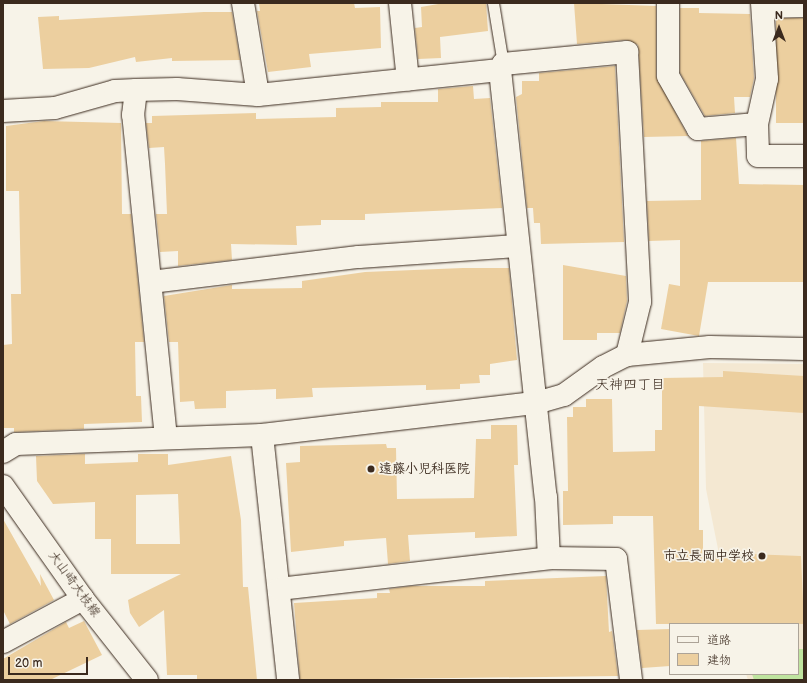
<!DOCTYPE html>
<html>
<head>
<meta charset="utf-8">
<style>
  body { margin:0 }
  #map { position:relative; width:807px; height:683px; overflow:hidden; background:#f7f3e8; font-family:"Balsamiq Sans","Klee One",sans-serif }
  div>[style] { position:absolute }
  [style*='--x'] { left:calc(var(--x)*1px); top:calc(var(--y)*1px); width:calc(var(--w)*1px); rotate:calc(var(--a)*1deg) }
  .built>* { inset:0; background:#f4e8d2 }
  .green>* { inset:0; background:#bfe49f }
  .building>* { inset:0; background:#eccf9f; transform-origin:0 0 }
  .roads { filter:drop-shadow(0 0 1px #3b2a1e) drop-shadow(0 0 1px #3b2a1e) }
  .service>* { height:11px; margin:-5.5px; padding:0 5.5px; transform-origin:5.5px; border-radius:5.5px; background:#f7f3e8 }
  .minor>* { height:22px; margin:-11px; padding:0 11px; transform-origin:11px; border-radius:11px; background:#f7f3e8 }
  .primary>* { height:22px; margin:-11px; padding:0 11px; transform-origin:11px; border-radius:11px; background:#f7f3e8 }
  .dots>* { width:11px; height:11px; translate:-50% -50%; box-sizing:border-box; border:2px solid #f7f3e8; border-radius:50% }
  span { translate:-50% -50%; white-space:nowrap; text-align:center; line-height:1.15; -webkit-text-stroke:3.5px #f7f3e8; paint-order:stroke }
  .poi-label { font-size:13px; color:#3b2a1e; font-weight:700 }
  .left { translate:0 -50%; text-align:left }
  .right { translate:-100% -50%; text-align:right }
  .street-label { font-size:13px; color:#3b2a1e }
  .neighbourhood-label { font-size:14px; color:#3b2a1e }
  .frame { position:absolute; inset:0; border:4px solid #3b2a1e; pointer-events:none }
  .legend { position:absolute; left:669px; top:623px; width:130px; height:52px; box-sizing:border-box; background:#f7f3e8; border:1px solid #aca397; margin:0; padding:5px 7px; list-style:none; font-size:12px; color:#3b2a1e }
  .legend li { display:flex; align-items:center; gap:8px; height:20px }
  .legend b { width:20px; border:1px solid #aca397 }
  .north { position:absolute; left:759px; top:8px; width:40px; height:40px; -webkit-text-stroke:3px #f7f3e8; paint-order:stroke; rotate:0deg; font-size:11px; font-weight:700; line-height:16px; text-align:center; color:#3b2a1e }
  .north::after { content:''; display:block; margin:auto; width:14px; height:18px; background:#3b2a1e; clip-path:polygon(50% 0,100% 100%,50% 72%,0 100%) }
  .scale { position:absolute; left:8px; top:657px; width:80px; height:18px; box-sizing:border-box; border:2px solid #3b2a1e; border-top:0; padding-left:5px; font-size:12px; line-height:14px; white-space:nowrap; color:#3b2a1e; -webkit-text-stroke:3px #f7f3e8; paint-order:stroke }
</style>
</head>
<body>
<div id="map">
  <div class="built">
    <i style="clip-path:polygon(703px 363px,804px 364px,804px 680px,748px 680px,746px 674px,798px 674px,798px 624px,733px 624px,706px 489px)"></i>
  </div>
  <div class="green">
    <i style="clip-path:polygon(798px 649px,804px 649px,804px 680px,754px 680px,752px 674px,798px 674px)"></i>
  </div>
  <div class="building">
    <i style="clip-path:polygon(259px 3px,354px 3px,355px 8px,380px 7px,381px 48px,309px 54px,311px 67px,268px 72px,257px 11px,260px 11px)"></i>
    <i style="clip-path:polygon(444px 3px,486px 3px,488px 31px,440px 37px,441px 58px,418px 59px,415px 28px,422px 27px,421px 7px)"></i>
    <i style="clip-path:polygon(574px 3px,656px 6px,656px 76px,688px 136px,644px 137px,638px 45px,626px 40px,577px 44px)"></i>
    <i style="clip-path:polygon(680px 8px,699px 8px,699px 13px,750px 14px,754px 78px,750px 97px,734px 97px,735px 113px,705px 116px,680px 73px)"></i>
    <i style="clip-path:polygon(204px 12px,232px 12px,240px 60px,172px 61px,172px 58px,136px 62px,135px 57px,89px 68px,43px 69px,38px 17px,59px 16px,59px 20px)"></i>
    <i style="left:804px;top:18px;width:105px;height:28px;rotate:90deg"></i>
    <i style="clip-path:polygon(615px 66px,624px 242px,541px 244px,540px 223px,534px 223px,533px 208px,527px 208px,516px 97px,522px 94px,522px 81px,539px 81px,539px 73px)"></i>
    <i style="clip-path:polygon(473px 86px,474px 99px,490px 98px,502px 208px,365px 214px,365px 220px,321px 220px,321px 225px,296px 226px,297px 245px,231px 244px,232px 260px,178px 266px,178px 251px,160px 252px,156px 214px,167px 214px,165px 164px,164px 147px,149px 148px,146px 123px,152px 123px,152px 116px,256px 113px,256px 119px,336px 117px,336px 108px,381px 107px,381px 102px,438px 102px,438px 89px)"></i>
    <i style="clip-path:polygon(44px 121px,121px 123px,122px 214px,131px 214px,144px 342px,135px 342px,136px 396px,141px 396px,142px 422px,84px 424px,84px 429px,14px 432px,14px 428px,3px 428px,3px 345px,12px 344px,11px 294px,21px 294px,19px 191px,6px 191px,6px 126px)"></i>
    <i style="clip-path:polygon(736px 138px,739px 184px,804px 185px,804px 282px,708px 282px,699px 336px,661px 329px,669px 284px,680px 286px,680px 240px,649px 241px,647px 201px,701px 200px,701px 141px)"></i>
    <i style="clip-path:polygon(563px 265px,626px 276px,627px 301px,620px 333px,597px 333px,597px 340px,563px 340px)"></i>
    <i style="clip-path:polygon(463px 268px,509px 268px,517px 360px,490px 364px,490px 375px,479px 375px,480px 383px,460px 384px,460px 389px,426px 390px,426px 385px,312px 388px,313px 397px,276px 399px,276px 389px,226px 391px,226px 408px,195px 409px,194px 401px,180px 402px,178px 342px,169px 342px,164px 296px,232px 285px,232px 289px,302px 288px,302px 281px,365px 272px)"></i>
    <i style="clip-path:polygon(723px 371px,804px 376px,804px 413px,699px 406px,699px 530px,703px 530px,703px 552px,801px 556px,804px 624px,656px 624px,653px 516px,613px 516px,613px 524px,563px 525px,563px 491px,568px 491px,567px 417px,573px 417px,573px 407px,586px 407px,586px 399px,612px 399px,613px 452px,655px 451px,655px 430px,662px 430px,662px 378px,723px 377px)"></i>
    <i style="clip-path:polygon(491px 425px,517px 425px,518px 465px,514px 465px,517px 536px,475px 538px,475px 532px,408px 535px,410px 561px,388px 564px,386px 538px,344px 541px,344px 546px,291px 552px,286px 463px,300px 462px,300px 446px,386px 444px,387px 448px,396px 448px,397px 499px,474px 498px,476px 439px,491px 439px)"></i>
    <i style="clip-path:polygon(evenodd,85px 454px,85px 464px,138px 462px,138px 454px,168px 454px,168px 465px,231px 456px,241px 520px,243px 587px,248px 587px,257px 680px,197px 680px,197px 675px,167px 675px,164px 610px,139px 627px,130px 613px,128px 600px,181px 574px,111px 574px,111px 539px,95px 539px,95px 502px,53px 504px,37px 481px,36px 456px,85px 454px,178px 494px,180px 544px,136px 544px,136px 495px,178px 494px)"></i>
    <i style="clip-path:polygon(3px 519px,41px 586px,40px 574px,54px 600px,10px 624px,3px 610px)"></i>
    <i style="clip-path:polygon(606px 576px,609px 632px,612px 631px,618px 676px,300px 680px,294px 603px,377px 598px,377px 593px,390px 593px,389px 589px,411px 586px,485px 586px,485px 581px)"></i>
    <i style="clip-path:polygon(84px 621px,102px 655px,50px 680px,3px 680px,3px 659px,66px 622px,69px 628px)"></i>
    <i style="clip-path:polygon(670px 629px,670px 666px,642px 668px,637px 630px)"></i>
  </div>
  <div class="roads">
    <div class="service">
      <i style="--x:493;--y:3;--w:62;--a:80.7"></i>
    </div>
    <div class="minor">
      <i style="--x:243;--y:3;--w:93;--a:80.7"></i>
      <i style="--x:400;--y:3;--w:77;--a:84.1"></i>
      <i style="--x:668;--y:3;--w:73;--a:90"></i>
      <i style="--x:668;--y:76;--w:61;--a:60.5"></i>
      <i style="--x:698;--y:129;--w:59;--a:-4.8"></i>
      <i style="--x:762;--y:3;--w:76;--a:86.2"></i>
      <i style="--x:767;--y:79;--w:46;--a:102.5"></i>
      <i style="--x:757;--y:124;--w:32;--a:88"></i>
      <i style="--x:758;--y:156;--w:46;--a:0"></i>
      <i style="--x:763;--y:7;--w:41;--a:-1.4"></i>
      <i style="--x:500;--y:70;--w:7;--a:-63"></i>
      <i style="--x:503;--y:64;--w:125;--a:-5.5"></i>
      <i style="--x:627;--y:52;--w:250;--a:87"></i>
      <i style="--x:640;--y:302;--w:55;--a:103.8"></i>
      <i style="--x:3;--y:111;--w:52;--a:-3.3"></i>
      <i style="--x:55;--y:108;--w:62;--a:-15.8"></i>
      <i style="--x:115;--y:91;--w:21;--a:-3"></i>
      <i style="--x:151;--y:282;--w:209;--a:-6.9"></i>
      <i style="--x:359;--y:257;--w:158;--a:-4"></i>
      <i style="--x:262;--y:435;--w:246;--a:83.9"></i>
      <i style="--x:166;--y:438;--w:325;--a:-95.8"></i>
      <i style="--x:133;--y:115;--w:25;--a:-83"></i>
      <i style="--x:136;--y:90;--w:41;--a:-1.4"></i>
      <i style="--x:177;--y:89;--w:81;--a:4.2"></i>
      <i style="--x:258;--y:95;--w:243;--a:-5.9"></i>
      <i style="--x:500;--y:70;--w:429;--a:83.9"></i>
      <i style="--x:546;--y:497;--w:61;--a:87.2"></i>
      <i style="--x:549;--y:558;--w:67;--a:0.9"></i>
      <i style="--x:616;--y:559;--w:122;--a:82.9"></i>
      <i style="--x:3;--y:452;--w:15;--a:-32"></i>
      <i style="--x:16;--y:444;--w:246;--a:-2.1"></i>
      <i style="--x:262;--y:435;--w:276;--a:-6.7"></i>
      <i style="--x:536;--y:403;--w:29;--a:-16"></i>
      <i style="--x:564;--y:395;--w:48;--a:-35.7"></i>
      <i style="--x:603;--y:367;--w:27;--a:-27"></i>
      <i style="--x:627;--y:355;--w:83;--a:-5.5"></i>
      <i style="--x:710;--y:347;--w:94;--a:1.2"></i>
      <i style="--x:279;--y:589;--w:272;--a:-6.5"></i>
      <i style="--x:3;--y:642;--w:91;--a:-28.3"></i>
    </div>
    <div class="primary">
      <i style="--x:3;--y:486;--w:138;--a:54.7"></i>
      <i style="--x:83;--y:599;--w:103;--a:51.7"></i>
    </div>
  </div>
  <div class="dots">
    <i style="left:371px;top:469px;background:#3b2a1e"></i>
    <i style="left:762px;top:556px;background:#3b2a1e"></i>
  </div>
  <div class="poi-label">
    <span class="left" style="left:379px;top:469px">遠藤小児科医院</span>
    <span class="right" style="left:754px;top:556px">市立長岡中学校</span>
  </div>
  <div class="street-label">
    <span style="left:74px;top:584px;rotate:54deg">大山崎大枝線</span>
  </div>
  <div class="neighbourhood-label">
    <span style="left:630px;top:385px">天神四丁目</span>
  </div>
  <div class="frame"></div>
  <ul class="legend">
  <li><b style="height:5px;background:#f7f3e8"></b>道路</li>
  <li><b style="height:11px;background:#eccf9f"></b>建物</li>
  </ul>
  <div class="north">N</div>
  <div class="scale">20 m</div>
</div>
</body>
</html>
